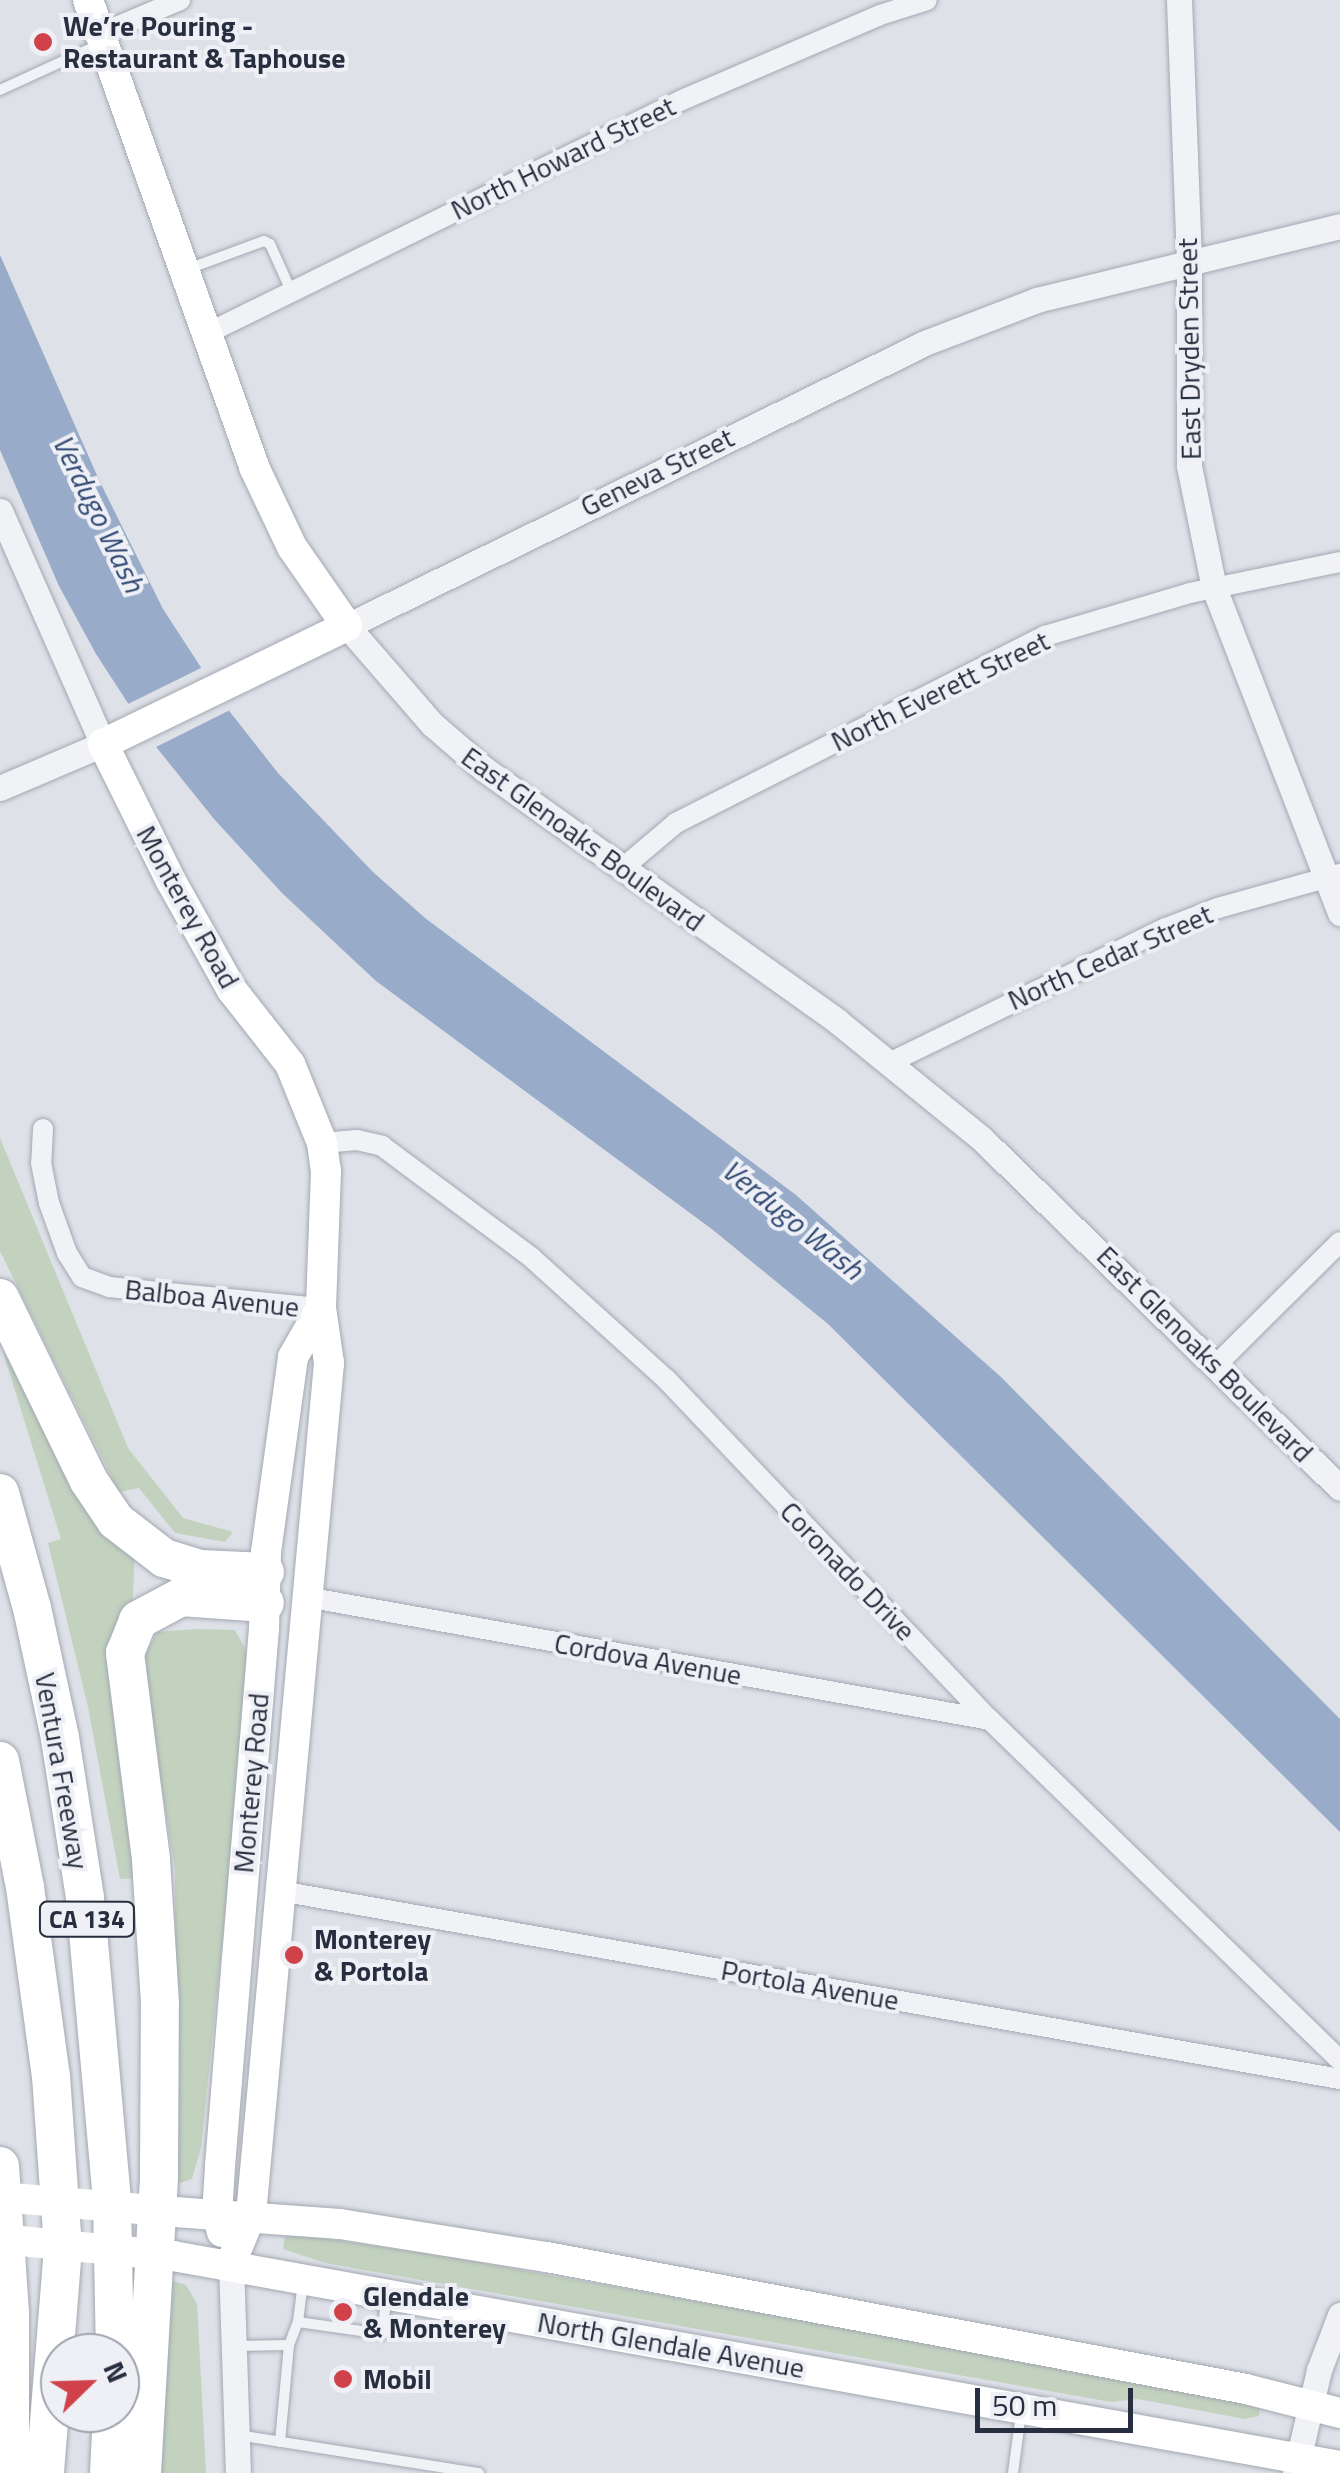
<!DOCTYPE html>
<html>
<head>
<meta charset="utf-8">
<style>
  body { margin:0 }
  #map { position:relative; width:1340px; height:2473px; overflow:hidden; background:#dee1e8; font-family:"Titillium Web",sans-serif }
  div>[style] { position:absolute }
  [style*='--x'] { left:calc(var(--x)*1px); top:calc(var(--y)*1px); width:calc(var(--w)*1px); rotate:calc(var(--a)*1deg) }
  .green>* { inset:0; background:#c2d2bf }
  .water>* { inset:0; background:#98acc9 }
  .pier>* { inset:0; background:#dee1e8 }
  .roads { filter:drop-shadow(0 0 2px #a3a8b2) drop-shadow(0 0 2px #a3a8b2) }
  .service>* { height:10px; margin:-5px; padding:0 5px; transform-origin:5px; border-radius:5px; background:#f1f2f6 }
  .minor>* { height:20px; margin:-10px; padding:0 10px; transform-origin:10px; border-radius:10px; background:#f1f2f6 }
  .tertiary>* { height:25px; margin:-12.5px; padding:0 12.5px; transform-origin:12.5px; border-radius:12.5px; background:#f1f2f6 }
  .secondary>* { height:30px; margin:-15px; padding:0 15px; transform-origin:15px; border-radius:15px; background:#fff }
  .motorway>* { height:38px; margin:-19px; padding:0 19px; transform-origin:19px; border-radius:19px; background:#fff }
  .secondary-bridge>* { height:30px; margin:-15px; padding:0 15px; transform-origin:15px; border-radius:15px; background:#fff }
  .dots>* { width:28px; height:28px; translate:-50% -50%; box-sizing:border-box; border:5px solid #eef0f6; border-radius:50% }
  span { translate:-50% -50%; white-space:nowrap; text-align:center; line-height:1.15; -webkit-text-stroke:8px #eef0f6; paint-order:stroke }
  .shield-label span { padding:2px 8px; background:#eef0f6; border:2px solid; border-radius:8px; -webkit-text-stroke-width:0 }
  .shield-label { font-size:25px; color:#272e3f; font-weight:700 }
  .poi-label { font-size:28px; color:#272e3f; font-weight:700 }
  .left { translate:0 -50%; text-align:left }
  .street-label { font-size:28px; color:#272e3f }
  .water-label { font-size:30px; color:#314973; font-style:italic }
  .north { position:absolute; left:40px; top:2333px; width:100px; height:100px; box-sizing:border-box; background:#eef0f6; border:2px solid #9ea2ad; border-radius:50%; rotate:67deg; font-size:28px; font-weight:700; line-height:40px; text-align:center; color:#272e3f }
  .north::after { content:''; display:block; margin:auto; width:35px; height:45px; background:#d0414a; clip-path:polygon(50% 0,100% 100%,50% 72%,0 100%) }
  .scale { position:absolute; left:975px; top:2388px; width:158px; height:45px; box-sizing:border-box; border:5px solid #272e3f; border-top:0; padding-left:12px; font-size:30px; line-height:35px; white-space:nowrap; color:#272e3f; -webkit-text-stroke:8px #eef0f6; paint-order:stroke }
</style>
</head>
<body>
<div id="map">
  <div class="green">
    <i style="clip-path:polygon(0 1138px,128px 1448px,183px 1518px,233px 1532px,225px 1542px,175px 1533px,139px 1488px,114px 1493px,111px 1476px,0 1251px)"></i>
    <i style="clip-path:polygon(17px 1351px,135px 1551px,132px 1612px,142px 1878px,120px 1879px,88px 1707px,48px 1543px,61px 1539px,4px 1355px)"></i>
    <i style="clip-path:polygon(195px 1629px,235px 1630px,249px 1656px,250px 1672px,201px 2148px,192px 2179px,177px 2184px,175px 1870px,142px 1661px,157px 1632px)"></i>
    <i style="clip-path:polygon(297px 2234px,442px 2256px,1245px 2399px,1260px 2407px,1259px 2416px,1245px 2419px,1138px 2399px,1111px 2402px,325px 2263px,283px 2249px,285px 2237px)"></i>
    <i style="clip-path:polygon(173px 2281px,186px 2285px,197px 2304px,206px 2473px,159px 2473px)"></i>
  </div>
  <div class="water">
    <i style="clip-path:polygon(0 255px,99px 480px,163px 609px,230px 712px,278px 773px,373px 872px,425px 918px,796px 1195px,1001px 1377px,1340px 1719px,1340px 1832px,828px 1324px,713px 1230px,376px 981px,282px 893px,214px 819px,157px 748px,96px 654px,59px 586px,0 450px)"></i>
  </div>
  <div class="pier">
    <i style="clip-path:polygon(205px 666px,234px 708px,154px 748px,124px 706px)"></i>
  </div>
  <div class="roads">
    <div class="service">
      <i style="--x:0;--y:90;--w:112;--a:-24.7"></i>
      <i style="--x:185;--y:270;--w:84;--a:-20.2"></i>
      <i style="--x:264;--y:241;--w:7;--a:27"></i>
      <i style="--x:270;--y:244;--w:51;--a:65.9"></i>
      <i style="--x:298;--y:2322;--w:85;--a:8.1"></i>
      <i style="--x:382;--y:2334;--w:35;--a:-83"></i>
      <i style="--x:235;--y:2346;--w:54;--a:-1.1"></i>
      <i style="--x:238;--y:2435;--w:244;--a:9"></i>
      <i style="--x:280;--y:2442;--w:97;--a:-84.7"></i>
      <i style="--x:289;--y:2345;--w:25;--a:-69"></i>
      <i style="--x:298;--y:2322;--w:41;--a:-83"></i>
      <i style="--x:1013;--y:2473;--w:61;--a:-82.4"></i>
    </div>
    <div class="minor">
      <i style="--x:100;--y:34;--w:87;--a:-23"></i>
      <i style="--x:206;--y:334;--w:530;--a:-26.18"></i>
      <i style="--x:682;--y:100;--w:215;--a:-23.2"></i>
      <i style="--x:880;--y:15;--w:49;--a:-17.7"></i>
      <i style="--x:624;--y:867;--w:68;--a:-40.2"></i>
      <i style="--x:676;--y:823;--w:414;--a:-26.9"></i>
      <i style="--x:1045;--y:636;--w:151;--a:-16.5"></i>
      <i style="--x:1190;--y:593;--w:153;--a:-11.7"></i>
      <i style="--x:889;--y:1063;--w:308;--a:-26"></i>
      <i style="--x:1166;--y:928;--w:56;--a:-21"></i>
      <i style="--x:1218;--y:908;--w:127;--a:-15.6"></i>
      <i style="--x:43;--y:1129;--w:34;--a:93"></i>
      <i style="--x:41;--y:1163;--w:41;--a:78.7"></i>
      <i style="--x:49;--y:1203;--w:53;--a:70.2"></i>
      <i style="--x:67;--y:1253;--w:28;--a:58"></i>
      <i style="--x:82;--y:1277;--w:29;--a:20"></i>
      <i style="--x:109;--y:1287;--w:213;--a:5.7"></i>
      <i style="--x:322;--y:1143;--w:35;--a:-5"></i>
      <i style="--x:357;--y:1140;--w:26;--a:13"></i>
      <i style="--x:382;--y:1146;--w:187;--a:36.7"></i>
      <i style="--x:532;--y:1258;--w:181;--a:42.1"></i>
      <i style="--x:666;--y:1379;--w:470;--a:46.5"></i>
      <i style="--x:990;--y:1720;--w:488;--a:44.2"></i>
      <i style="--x:1217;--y:1364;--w:173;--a:-44.8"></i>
      <i style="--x:306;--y:1597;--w:695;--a:10.19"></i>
      <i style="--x:280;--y:1891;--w:1077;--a:10.06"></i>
    </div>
    <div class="tertiary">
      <i style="--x:1179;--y:0;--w:260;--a:87.8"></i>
      <i style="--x:1189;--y:260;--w:206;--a:90"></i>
      <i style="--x:1189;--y:466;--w:125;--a:78.4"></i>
      <i style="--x:1214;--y:588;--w:349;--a:68.8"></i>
      <i style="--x:1340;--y:226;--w:312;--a:166.3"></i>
      <i style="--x:1037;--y:300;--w:118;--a:159.1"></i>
      <i style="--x:927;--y:342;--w:646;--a:153.91"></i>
      <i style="--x:347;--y:626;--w:130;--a:49.1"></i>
      <i style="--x:432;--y:724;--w:69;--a:40.9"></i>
      <i style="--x:484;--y:769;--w:434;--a:35.5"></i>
      <i style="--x:837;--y:1021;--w:186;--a:39.1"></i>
      <i style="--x:981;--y:1138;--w:501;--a:44.27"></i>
      <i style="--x:0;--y:511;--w:255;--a:66.2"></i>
      <i style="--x:103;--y:744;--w:112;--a:156.9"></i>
      <i style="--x:231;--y:2263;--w:210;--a:88.1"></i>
      <i style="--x:1295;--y:2473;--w:106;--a:-76.9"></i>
      <i style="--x:1319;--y:2370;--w:59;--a:-69.1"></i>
    </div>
    <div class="secondary">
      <i style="--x:88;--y:0;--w:496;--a:70.4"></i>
      <i style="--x:254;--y:467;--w:89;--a:64.6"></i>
      <i style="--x:292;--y:547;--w:96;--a:55.2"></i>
      <i style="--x:347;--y:626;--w:271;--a:154.2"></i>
      <i style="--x:103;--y:744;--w:153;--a:63.6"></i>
      <i style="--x:171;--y:881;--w:125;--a:60.8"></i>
      <i style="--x:232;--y:990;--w:94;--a:51.9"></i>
      <i style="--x:290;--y:1064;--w:85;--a:67.9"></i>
      <i style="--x:322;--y:1143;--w:28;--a:82"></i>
      <i style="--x:326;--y:1171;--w:137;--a:92.1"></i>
      <i style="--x:321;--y:1308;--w:56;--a:81.7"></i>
      <i style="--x:329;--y:1363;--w:856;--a:95.23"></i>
      <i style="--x:251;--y:2215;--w:52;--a:112.6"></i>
      <i style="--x:175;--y:2212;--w:165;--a:4.2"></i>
      <i style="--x:340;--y:2224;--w:210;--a:9.1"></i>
      <i style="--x:547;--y:2257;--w:711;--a:10.69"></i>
      <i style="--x:1246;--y:2389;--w:97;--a:14.3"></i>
      <i style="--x:222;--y:2232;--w:19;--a:-106"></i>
      <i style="--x:217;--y:2214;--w:48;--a:-86.4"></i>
      <i style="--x:220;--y:2166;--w:539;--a:-85.32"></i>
      <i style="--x:264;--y:1629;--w:77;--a:-88.5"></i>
      <i style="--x:266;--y:1552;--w:197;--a:-82.1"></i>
      <i style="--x:293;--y:1357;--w:56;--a:-60.3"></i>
      <i style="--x:173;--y:2256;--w:1186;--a:10.2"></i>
    </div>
    <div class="motorway">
      <i style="--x:0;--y:1298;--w:203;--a:64.1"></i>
      <i style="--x:89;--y:1481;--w:48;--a:56"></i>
      <i style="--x:116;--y:1521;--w:61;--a:37.6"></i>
      <i style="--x:164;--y:1558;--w:39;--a:17"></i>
      <i style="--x:201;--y:1569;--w:64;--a:2.7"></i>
      <i style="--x:0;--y:1493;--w:119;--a:74.5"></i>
      <i style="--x:32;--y:1608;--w:133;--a:77.8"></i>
      <i style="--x:60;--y:1738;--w:162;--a:81.1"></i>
      <i style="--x:85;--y:1898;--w:303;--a:84.9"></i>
      <i style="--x:112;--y:2200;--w:153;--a:88.9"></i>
      <i style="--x:0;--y:1761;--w:128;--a:78.8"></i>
      <i style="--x:25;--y:1887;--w:191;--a:82.2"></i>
      <i style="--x:51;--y:2076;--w:172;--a:86"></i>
      <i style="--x:63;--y:2248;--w:226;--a:94.6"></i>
      <i style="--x:0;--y:2166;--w:147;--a:86.1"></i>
      <i style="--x:10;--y:2313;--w:160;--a:90"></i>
      <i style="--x:109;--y:2473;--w:60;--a:-87.1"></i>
      <i style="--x:142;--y:2473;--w:298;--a:-86.7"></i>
      <i style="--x:159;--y:2175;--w:172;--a:-89.7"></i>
      <i style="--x:160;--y:2003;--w:144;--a:-93.6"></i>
      <i style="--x:151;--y:1859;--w:208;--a:-97.2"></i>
      <i style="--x:125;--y:1653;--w:35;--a:-68"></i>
      <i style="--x:138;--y:1620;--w:49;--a:-28.1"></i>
      <i style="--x:181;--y:1597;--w:84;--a:4.1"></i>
    </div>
  </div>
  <div class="secondary-bridge">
    <i style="--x:0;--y:2197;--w:176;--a:4.9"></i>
    <i style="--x:0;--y:2239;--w:174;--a:5.6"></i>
  </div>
  <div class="dots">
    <i style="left:43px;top:42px;background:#d0414a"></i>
    <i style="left:294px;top:1955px;background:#d0414a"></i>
    <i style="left:343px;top:2312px;background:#d0414a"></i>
    <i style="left:343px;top:2379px;background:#d0414a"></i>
  </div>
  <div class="shield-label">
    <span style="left:87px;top:1919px">CA 134</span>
  </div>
  <div class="poi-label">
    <span class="left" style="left:63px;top:42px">We’re Pouring -<br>Restaurant &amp; Taphouse</span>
    <span class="left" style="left:314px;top:1955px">Monterey<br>&amp; Portola</span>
    <span class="left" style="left:363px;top:2312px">Glendale<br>&amp; Monterey</span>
    <span class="left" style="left:363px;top:2379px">Mobil</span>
  </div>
  <div class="street-label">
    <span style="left:563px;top:158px;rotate:-26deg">North Howard Street</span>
    <span style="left:1189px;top:349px;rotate:-91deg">East Dryden Street</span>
    <span style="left:657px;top:472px;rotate:-26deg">Geneva Street</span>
    <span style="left:940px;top:691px;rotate:-26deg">North Everett Street</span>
    <span style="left:583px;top:839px;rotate:36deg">East Glenoaks Boulevard</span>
    <span style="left:188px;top:907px;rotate:61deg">Monterey Road</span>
    <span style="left:1110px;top:957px;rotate:-24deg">North Cedar Street</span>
    <span style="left:212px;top:1298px;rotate:6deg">Balboa Avenue</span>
    <span style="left:1205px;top:1354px;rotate:45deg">East Glenoaks Boulevard</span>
    <span style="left:848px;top:1571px;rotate:46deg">Coronado Drive</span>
    <span style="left:648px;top:1659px;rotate:10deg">Cordova Avenue</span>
    <span style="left:62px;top:1771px;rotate:80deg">Ventura Freeway</span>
    <span style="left:251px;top:1783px;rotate:-85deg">Monterey Road</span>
    <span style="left:810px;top:1985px;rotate:10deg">Portola Avenue</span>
    <span style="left:671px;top:2345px;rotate:10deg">North Glendale Avenue</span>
  </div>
  <div class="water-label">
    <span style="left:99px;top:513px;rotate:64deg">Verdugo Wash</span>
    <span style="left:793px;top:1219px;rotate:39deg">Verdugo Wash</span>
  </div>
  <div class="north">N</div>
  <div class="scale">50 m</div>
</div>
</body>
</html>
